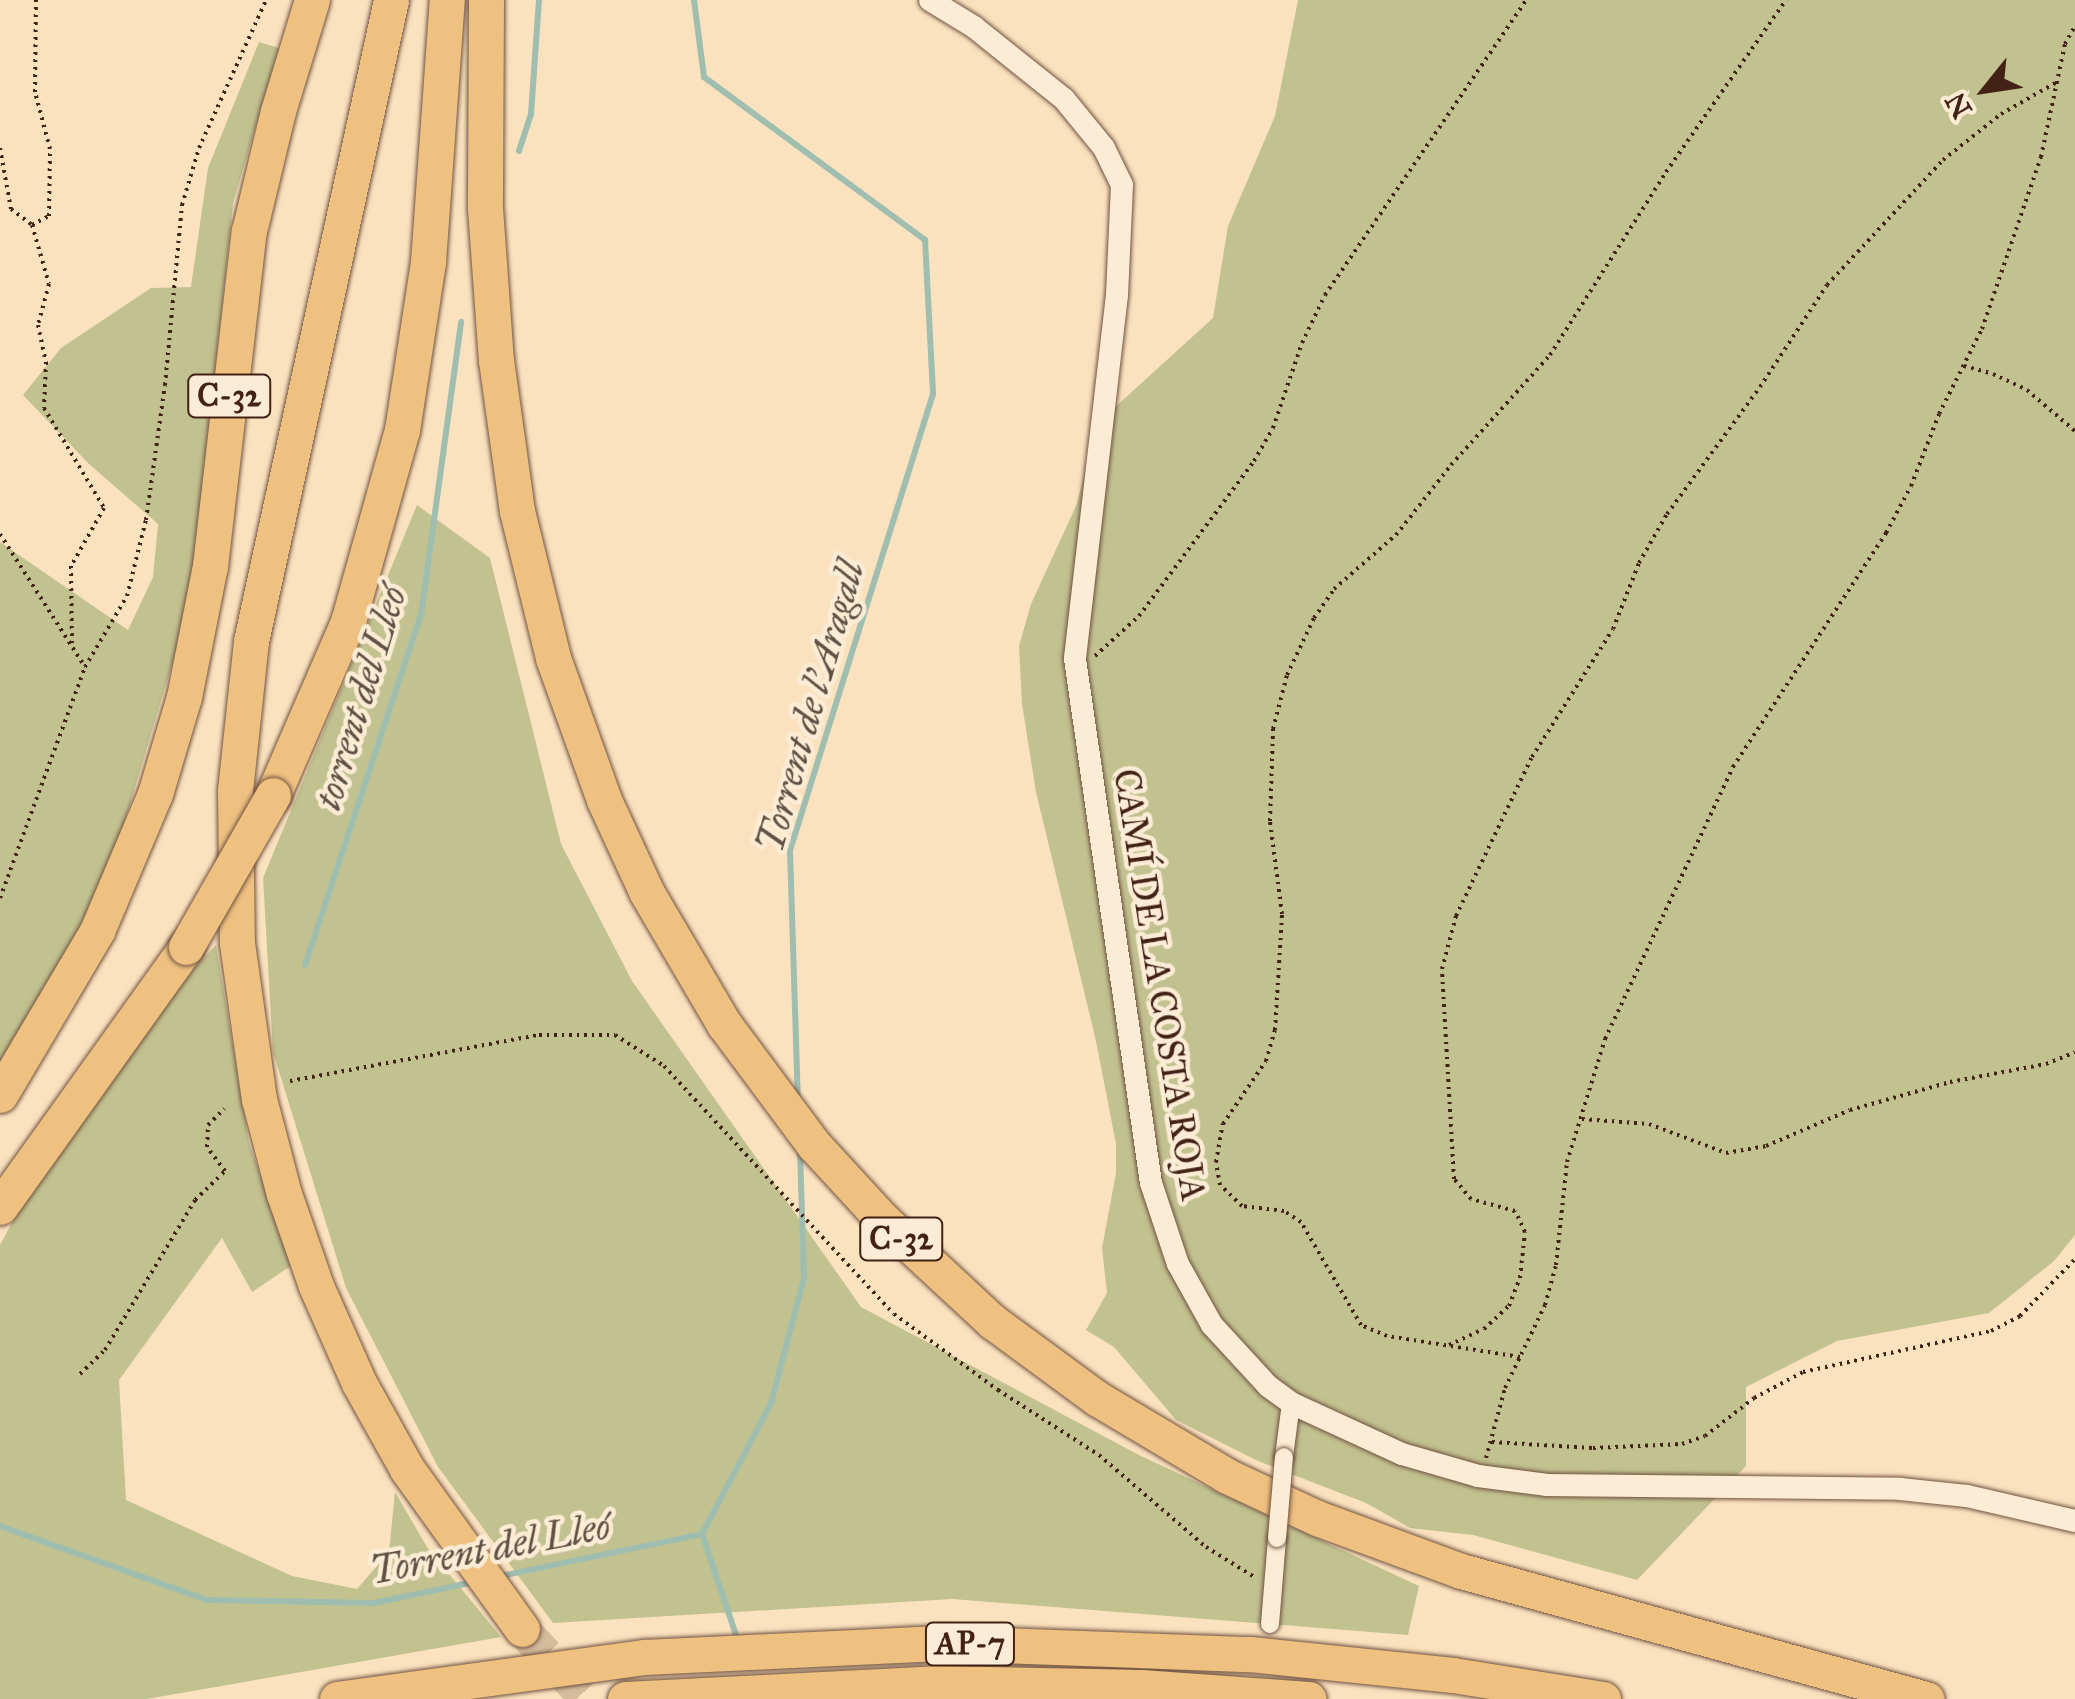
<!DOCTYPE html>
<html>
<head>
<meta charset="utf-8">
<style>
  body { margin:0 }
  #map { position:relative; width:2075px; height:1699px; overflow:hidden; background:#fbe2bf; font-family:"IM FELL Great Primer",serif }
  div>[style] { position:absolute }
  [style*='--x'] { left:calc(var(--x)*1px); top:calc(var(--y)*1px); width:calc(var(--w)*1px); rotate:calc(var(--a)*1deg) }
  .green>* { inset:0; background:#c2c290 }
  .stream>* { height:6px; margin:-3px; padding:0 3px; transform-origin:3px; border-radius:3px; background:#9fbeb0 }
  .motorway-tunnel>* { height:35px; margin-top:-17.5px; transform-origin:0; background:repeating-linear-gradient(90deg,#d6bc9d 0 35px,transparent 0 53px) }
  .path>* { height:4px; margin-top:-2px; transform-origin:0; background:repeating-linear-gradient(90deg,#432216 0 2.5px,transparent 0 7.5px) }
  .roads { filter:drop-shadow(0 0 2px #715240) drop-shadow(0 0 2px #715240) }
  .minor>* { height:18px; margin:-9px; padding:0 9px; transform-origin:9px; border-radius:9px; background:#fcecd5 }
  .tertiary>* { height:22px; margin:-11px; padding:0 11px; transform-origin:11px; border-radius:11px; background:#fcecd5 }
  .motorway>* { height:35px; margin:-17.5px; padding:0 17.5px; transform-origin:17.5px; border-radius:17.5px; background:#eec180 }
  .bridges { filter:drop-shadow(0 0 2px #715240) drop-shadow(0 0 2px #715240) }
  .minor-bridge>* { height:18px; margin:-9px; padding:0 9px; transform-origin:9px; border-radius:9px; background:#fcecd5 }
  .motorway-bridge>* { height:35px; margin:-17.5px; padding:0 17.5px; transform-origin:17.5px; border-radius:17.5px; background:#eec180 }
  span { translate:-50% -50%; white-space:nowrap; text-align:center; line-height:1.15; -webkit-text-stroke:9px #fcecd5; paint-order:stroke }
  .shield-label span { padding:2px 8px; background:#fcecd5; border:2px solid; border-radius:8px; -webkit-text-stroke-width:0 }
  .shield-label { font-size:32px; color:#432216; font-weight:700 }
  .street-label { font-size:35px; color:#432216 }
  .water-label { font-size:38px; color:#5f5144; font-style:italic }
  .north { position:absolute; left:1935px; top:40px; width:100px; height:100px; -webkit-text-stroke:8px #fcecd5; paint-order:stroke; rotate:240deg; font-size:28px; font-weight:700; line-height:40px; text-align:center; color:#432216 }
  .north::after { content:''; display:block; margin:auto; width:35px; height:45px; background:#432216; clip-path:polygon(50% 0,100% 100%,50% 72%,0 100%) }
</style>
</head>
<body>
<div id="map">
  <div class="green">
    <i style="clip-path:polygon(1298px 0,2075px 0,2075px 1235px,2054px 1261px,1989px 1313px,1837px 1341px,1746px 1387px,1746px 1466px,1637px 1580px,1473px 1535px,1410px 1528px,1366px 1503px,1258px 1461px,1176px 1420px,1114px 1347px,1086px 1330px,1107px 1293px,1102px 1248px,1116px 1173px,1116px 1144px,1096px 1041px,1036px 792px,1022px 704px,1019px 646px,1031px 604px,1076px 506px,1092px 447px,1113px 409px,1213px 318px,1228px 226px,1275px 116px)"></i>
    <i style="clip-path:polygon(259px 42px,279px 48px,233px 203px,191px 601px,121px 834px,83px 925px,0 1065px,0 542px,128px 630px,153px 577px,158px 524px,89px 464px,23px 395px,61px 348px,151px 288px,191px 287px,208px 168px)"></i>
    <i style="clip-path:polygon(417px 505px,490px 558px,561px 844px,632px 981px,861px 1307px,1139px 1455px,1419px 1586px,1408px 1635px,952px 1599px,553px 1623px,438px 1467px,346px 1288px,273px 1052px,263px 878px)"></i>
    <i style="clip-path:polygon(216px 945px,249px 1143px,292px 1265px,252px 1292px,222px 1238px,119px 1380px,126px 1500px,292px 1576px,357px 1589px,389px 1552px,395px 1492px,427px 1547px,501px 1637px,147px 1699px,0 1699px,0 1245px,29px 1191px,165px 1001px)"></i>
  </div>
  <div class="stream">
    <i style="--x:694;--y:0;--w:78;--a:82.6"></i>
    <i style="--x:704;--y:77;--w:275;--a:36.4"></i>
    <i style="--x:925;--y:240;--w:154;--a:87"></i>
    <i style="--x:933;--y:394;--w:478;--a:107.4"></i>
    <i style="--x:790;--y:850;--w:248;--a:88.2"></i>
    <i style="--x:519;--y:151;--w:39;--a:-72"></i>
    <i style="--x:531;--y:114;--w:114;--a:-86"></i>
    <i style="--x:305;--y:965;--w:369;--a:-71.7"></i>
    <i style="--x:421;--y:615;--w:296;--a:-82.2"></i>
    <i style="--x:0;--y:1526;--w:220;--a:19.7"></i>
    <i style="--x:207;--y:1600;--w:167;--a:1"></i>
    <i style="--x:374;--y:1603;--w:102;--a:-11.9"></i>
    <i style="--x:501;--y:1576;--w:205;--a:-11.8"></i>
    <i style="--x:738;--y:1641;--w:113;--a:-108.6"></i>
    <i style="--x:702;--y:1534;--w:148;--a:-62.2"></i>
    <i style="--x:771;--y:1403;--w:129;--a:-75.2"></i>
    <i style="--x:804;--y:1278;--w:127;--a:-91.8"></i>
  </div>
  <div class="motorway-tunnel">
    <i style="--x:522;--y:1629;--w:96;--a:46.7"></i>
  </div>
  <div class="path">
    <i style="--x:0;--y:148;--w:62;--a:79.8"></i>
    <i style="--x:11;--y:209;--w:26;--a:37"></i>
    <i style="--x:32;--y:225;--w:19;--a:-28"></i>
    <i style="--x:49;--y:216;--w:67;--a:-89.1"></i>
    <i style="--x:50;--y:149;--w:59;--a:-104.7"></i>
    <i style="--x:35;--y:92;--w:92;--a:-89.4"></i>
    <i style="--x:32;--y:225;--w:61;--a:73.9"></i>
    <i style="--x:49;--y:284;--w:42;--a:105"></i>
    <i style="--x:38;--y:325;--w:38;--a:78"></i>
    <i style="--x:46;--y:362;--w:46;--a:92.5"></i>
    <i style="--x:44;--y:408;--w:117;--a:59"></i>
    <i style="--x:104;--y:508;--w:67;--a:119.6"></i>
    <i style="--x:71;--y:566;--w:82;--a:89.3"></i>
    <i style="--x:1964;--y:366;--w:30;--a:15"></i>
    <i style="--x:1993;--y:374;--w:38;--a:25"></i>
    <i style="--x:2027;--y:390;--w:63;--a:40.5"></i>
    <i style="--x:0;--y:534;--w:158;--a:57.4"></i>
    <i style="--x:1095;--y:656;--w:59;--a:-42.3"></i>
    <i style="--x:1139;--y:616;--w:193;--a:-53.4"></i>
    <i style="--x:1254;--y:461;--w:38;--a:-60"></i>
    <i style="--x:1273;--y:428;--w:90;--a:-71.2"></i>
    <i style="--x:1302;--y:343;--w:53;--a:-64.4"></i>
    <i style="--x:1325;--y:295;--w:357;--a:-55.7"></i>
    <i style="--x:0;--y:898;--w:246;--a:-69.8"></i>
    <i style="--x:85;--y:667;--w:82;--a:-59.4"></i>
    <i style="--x:127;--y:596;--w:78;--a:-76"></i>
    <i style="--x:146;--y:520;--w:136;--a:-82"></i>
    <i style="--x:165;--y:385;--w:181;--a:-84.6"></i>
    <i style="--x:182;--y:205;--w:59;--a:-73.4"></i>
    <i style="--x:199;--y:148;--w:162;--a:-65.6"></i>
    <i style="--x:290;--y:1081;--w:253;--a:-10.5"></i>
    <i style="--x:539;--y:1035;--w:76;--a:0"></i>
    <i style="--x:615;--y:1035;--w:58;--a:32.3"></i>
    <i style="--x:664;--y:1066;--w:338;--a:47.2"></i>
    <i style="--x:894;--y:1314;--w:129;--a:36.2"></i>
    <i style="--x:998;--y:1390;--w:120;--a:32.8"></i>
    <i style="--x:1099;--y:1455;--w:141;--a:40.7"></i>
    <i style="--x:1206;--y:1547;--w:59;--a:31.8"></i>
    <i style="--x:1582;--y:1119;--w:67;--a:4.3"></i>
    <i style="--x:1649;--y:1124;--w:82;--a:20.6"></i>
    <i style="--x:1726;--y:1153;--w:41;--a:-9.9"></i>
    <i style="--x:1766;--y:1146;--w:91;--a:-23.2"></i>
    <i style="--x:1850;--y:1110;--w:104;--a:-15.6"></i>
    <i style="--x:1950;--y:1082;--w:98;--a:-10.6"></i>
    <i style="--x:2046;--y:1064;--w:31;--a:-22"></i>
    <i style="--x:1449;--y:1345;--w:38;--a:-25"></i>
    <i style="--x:1484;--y:1329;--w:34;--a:-43"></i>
    <i style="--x:1509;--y:1306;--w:30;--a:-69"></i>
    <i style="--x:1520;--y:1278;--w:46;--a:-83.8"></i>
    <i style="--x:1525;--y:1232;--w:23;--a:-115"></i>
    <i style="--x:1515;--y:1211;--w:46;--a:-164.7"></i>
    <i style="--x:1471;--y:1199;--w:26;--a:-130"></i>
    <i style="--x:1454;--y:1179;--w:210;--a:-93.3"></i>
    <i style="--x:1442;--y:969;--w:55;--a:-75.2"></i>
    <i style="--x:1456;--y:916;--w:176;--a:-64.5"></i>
    <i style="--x:1532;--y:757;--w:151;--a:-57.7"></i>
    <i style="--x:1613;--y:629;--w:71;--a:-68.5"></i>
    <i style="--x:1639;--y:563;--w:56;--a:-60.3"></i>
    <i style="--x:1667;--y:514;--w:157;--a:-53.8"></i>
    <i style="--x:1760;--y:387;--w:122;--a:-56.7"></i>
    <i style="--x:1827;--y:285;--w:171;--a:-47.1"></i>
    <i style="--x:1943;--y:160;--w:74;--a:-38.4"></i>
    <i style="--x:2001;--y:114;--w:64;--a:-29.7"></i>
    <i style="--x:1520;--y:1357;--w:135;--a:-171"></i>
    <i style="--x:1387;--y:1336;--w:28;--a:-157"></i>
    <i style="--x:1361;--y:1325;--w:119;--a:-120.2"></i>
    <i style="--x:1301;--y:1222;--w:20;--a:-147"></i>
    <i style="--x:1284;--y:1211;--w:42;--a:-173.2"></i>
    <i style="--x:1242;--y:1206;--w:30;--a:-136"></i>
    <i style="--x:1220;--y:1185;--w:23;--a:-100"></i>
    <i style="--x:1216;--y:1162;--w:39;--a:-80"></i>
    <i style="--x:1223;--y:1124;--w:76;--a:-55.7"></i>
    <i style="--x:1266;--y:1061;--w:32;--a:-74"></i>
    <i style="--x:1275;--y:1030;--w:116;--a:-86.5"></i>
    <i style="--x:1282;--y:914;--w:94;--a:-97.4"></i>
    <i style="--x:1270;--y:821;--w:92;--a:-88.1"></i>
    <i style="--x:1273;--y:729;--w:56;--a:-75.5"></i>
    <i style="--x:1287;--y:675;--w:63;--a:-64.7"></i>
    <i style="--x:1314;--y:618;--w:35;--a:-55"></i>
    <i style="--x:1334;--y:589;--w:82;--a:-41.1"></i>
    <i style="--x:1396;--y:535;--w:89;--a:-51.8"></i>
    <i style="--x:1451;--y:465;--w:148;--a:-48"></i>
    <i style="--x:1550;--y:355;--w:217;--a:-57.6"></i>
    <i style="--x:1666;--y:172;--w:210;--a:-55.1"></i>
    <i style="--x:80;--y:1374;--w:35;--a:-44"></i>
    <i style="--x:105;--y:1350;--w:175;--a:-59"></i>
    <i style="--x:195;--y:1200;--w:42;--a:-44"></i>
    <i style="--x:225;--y:1171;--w:30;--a:-127"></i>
    <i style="--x:207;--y:1147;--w:22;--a:-87"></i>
    <i style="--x:208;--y:1125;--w:23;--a:-45"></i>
    <i style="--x:1492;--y:1442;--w:101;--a:3.4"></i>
    <i style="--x:1593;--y:1448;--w:89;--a:-2.6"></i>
    <i style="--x:1682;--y:1444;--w:24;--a:-19"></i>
    <i style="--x:1705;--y:1436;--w:62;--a:-37.8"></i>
    <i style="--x:1754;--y:1398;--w:55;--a:-28"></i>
    <i style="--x:1803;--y:1372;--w:192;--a:-12.3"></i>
    <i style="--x:1991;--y:1331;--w:33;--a:-27"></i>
    <i style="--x:2020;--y:1316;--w:79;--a:-46"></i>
    <i style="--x:1486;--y:1458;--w:73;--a:-74.8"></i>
    <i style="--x:1505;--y:1388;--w:92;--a:-64.3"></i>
    <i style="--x:1545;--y:1305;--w:41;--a:-74.6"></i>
    <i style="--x:1556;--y:1265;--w:104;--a:-83.9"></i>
    <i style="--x:1567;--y:1162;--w:129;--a:-72.8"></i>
    <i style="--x:1605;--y:1039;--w:301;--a:-64.8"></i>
    <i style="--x:1733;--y:767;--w:280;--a:-56.8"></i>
    <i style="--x:1886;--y:533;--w:53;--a:-62"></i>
    <i style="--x:1911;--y:486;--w:77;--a:-68.7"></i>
    <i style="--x:1939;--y:414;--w:95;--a:-63.2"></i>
    <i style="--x:1982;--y:329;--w:182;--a:-71.1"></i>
    <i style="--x:2041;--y:157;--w:116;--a:-78"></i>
    <i style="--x:2065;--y:44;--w:21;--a:-61"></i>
  </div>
  <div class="roads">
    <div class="minor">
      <i style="--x:1284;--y:1457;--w:54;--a:-82.6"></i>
      <i style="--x:1270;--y:1624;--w:86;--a:-85.3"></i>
    </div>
    <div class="tertiary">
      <i style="--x:930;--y:0;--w:52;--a:31.5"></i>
      <i style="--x:974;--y:27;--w:115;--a:38.7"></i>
      <i style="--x:1064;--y:99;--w:63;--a:50.8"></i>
      <i style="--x:1104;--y:148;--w:41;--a:64.1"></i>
      <i style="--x:1122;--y:185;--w:110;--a:92.6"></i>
      <i style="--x:1117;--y:295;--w:366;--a:96.6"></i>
      <i style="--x:1075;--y:659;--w:529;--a:81.75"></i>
      <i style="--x:1151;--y:1183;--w:85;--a:71.6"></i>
      <i style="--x:1178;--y:1264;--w:70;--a:60.9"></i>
      <i style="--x:1212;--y:1325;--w:83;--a:47.4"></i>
      <i style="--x:1268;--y:1386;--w:29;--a:36"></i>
      <i style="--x:1291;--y:1403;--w:122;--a:24.7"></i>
      <i style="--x:1402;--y:1454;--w:79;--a:16.1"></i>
      <i style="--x:1478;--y:1476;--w:70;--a:7.4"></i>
      <i style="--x:1547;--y:1485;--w:353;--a:0.6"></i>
      <i style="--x:1900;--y:1489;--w:67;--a:6"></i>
      <i style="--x:1967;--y:1496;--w:111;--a:13"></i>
    </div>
    <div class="motorway">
      <i style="--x:391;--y:0;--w:656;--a:102.32"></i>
      <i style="--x:251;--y:641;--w:150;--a:96.1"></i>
      <i style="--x:235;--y:790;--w:153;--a:89.3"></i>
      <i style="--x:237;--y:943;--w:158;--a:82"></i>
      <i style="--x:259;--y:1099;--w:98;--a:75.3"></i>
      <i style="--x:284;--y:1194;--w:97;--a:70.8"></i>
      <i style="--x:316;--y:1286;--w:106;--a:66.1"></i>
      <i style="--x:359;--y:1383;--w:98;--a:60.8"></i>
      <i style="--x:407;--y:1469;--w:197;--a:54.3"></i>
      <i style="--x:486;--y:0;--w:208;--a:90.3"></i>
      <i style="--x:485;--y:208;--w:152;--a:85.9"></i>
      <i style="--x:496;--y:360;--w:152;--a:82.1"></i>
      <i style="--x:517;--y:511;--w:151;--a:76.2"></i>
      <i style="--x:553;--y:658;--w:151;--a:70.2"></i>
      <i style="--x:604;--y:800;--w:102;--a:65.2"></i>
      <i style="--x:647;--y:893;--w:152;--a:59.6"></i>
      <i style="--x:724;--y:1024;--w:151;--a:53.4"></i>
      <i style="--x:814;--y:1145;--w:100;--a:47.4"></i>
      <i style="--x:882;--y:1219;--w:151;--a:42.9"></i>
      <i style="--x:993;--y:1322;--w:130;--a:36.3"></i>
      <i style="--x:1098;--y:1399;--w:150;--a:30.8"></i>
      <i style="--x:1227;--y:1476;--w:99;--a:25"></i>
      <i style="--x:1317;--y:1518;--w:153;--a:20.2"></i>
      <i style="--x:1461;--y:1571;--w:483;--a:15.4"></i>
      <i style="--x:273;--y:795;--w:189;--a:-66.6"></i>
      <i style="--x:348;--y:622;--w:199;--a:-74.3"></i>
      <i style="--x:402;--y:430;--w:170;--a:-81.2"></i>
      <i style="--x:428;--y:262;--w:263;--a:-85.9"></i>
      <i style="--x:0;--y:1095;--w:191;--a:-59.4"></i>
      <i style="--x:97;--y:931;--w:149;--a:-67.1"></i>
      <i style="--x:155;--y:794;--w:101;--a:-73.4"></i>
      <i style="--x:184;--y:697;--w:134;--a:-78.8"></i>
      <i style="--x:210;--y:566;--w:337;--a:-83.4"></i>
      <i style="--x:249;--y:231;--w:123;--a:-76.4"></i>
      <i style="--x:278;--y:111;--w:116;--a:-73"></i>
      <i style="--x:0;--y:1207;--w:320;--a:-54.4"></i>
      <i style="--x:337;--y:1699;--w:310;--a:-7.8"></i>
      <i style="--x:644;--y:1657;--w:301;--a:-2.7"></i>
      <i style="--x:945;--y:1643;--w:305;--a:2.1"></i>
      <i style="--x:1250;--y:1654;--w:204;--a:5.9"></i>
      <i style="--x:1453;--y:1675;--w:152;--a:9.1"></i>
      <i style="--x:625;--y:1699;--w:311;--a:-2.9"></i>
      <i style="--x:936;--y:1683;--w:205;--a:1.1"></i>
      <i style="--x:1141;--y:1687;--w:168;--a:4.1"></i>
    </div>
  </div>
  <div class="bridges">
    <div class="minor-bridge">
      <i style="--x:1277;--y:1538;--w:81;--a:-85.1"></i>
    </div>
    <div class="motorway-bridge">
      <i style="--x:186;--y:947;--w:175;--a:-60.2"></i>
    </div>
  </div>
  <div class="shield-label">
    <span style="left:229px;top:396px">C-32</span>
    <span style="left:901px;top:1239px">C-32</span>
    <span style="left:970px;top:1644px">AP-7</span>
  </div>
  <div class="street-label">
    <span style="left:1159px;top:985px;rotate:81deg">CAMÍ DE LA COSTA ROJA</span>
  </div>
  <div class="water-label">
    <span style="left:361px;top:698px;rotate:-73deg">torrent del Lleó</span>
    <span style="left:811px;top:707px;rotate:-74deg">Torrent de l'Aragall</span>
    <span style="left:490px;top:1549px;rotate:-11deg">Torrent del Lleó</span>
  </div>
  <div class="north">N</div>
</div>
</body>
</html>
